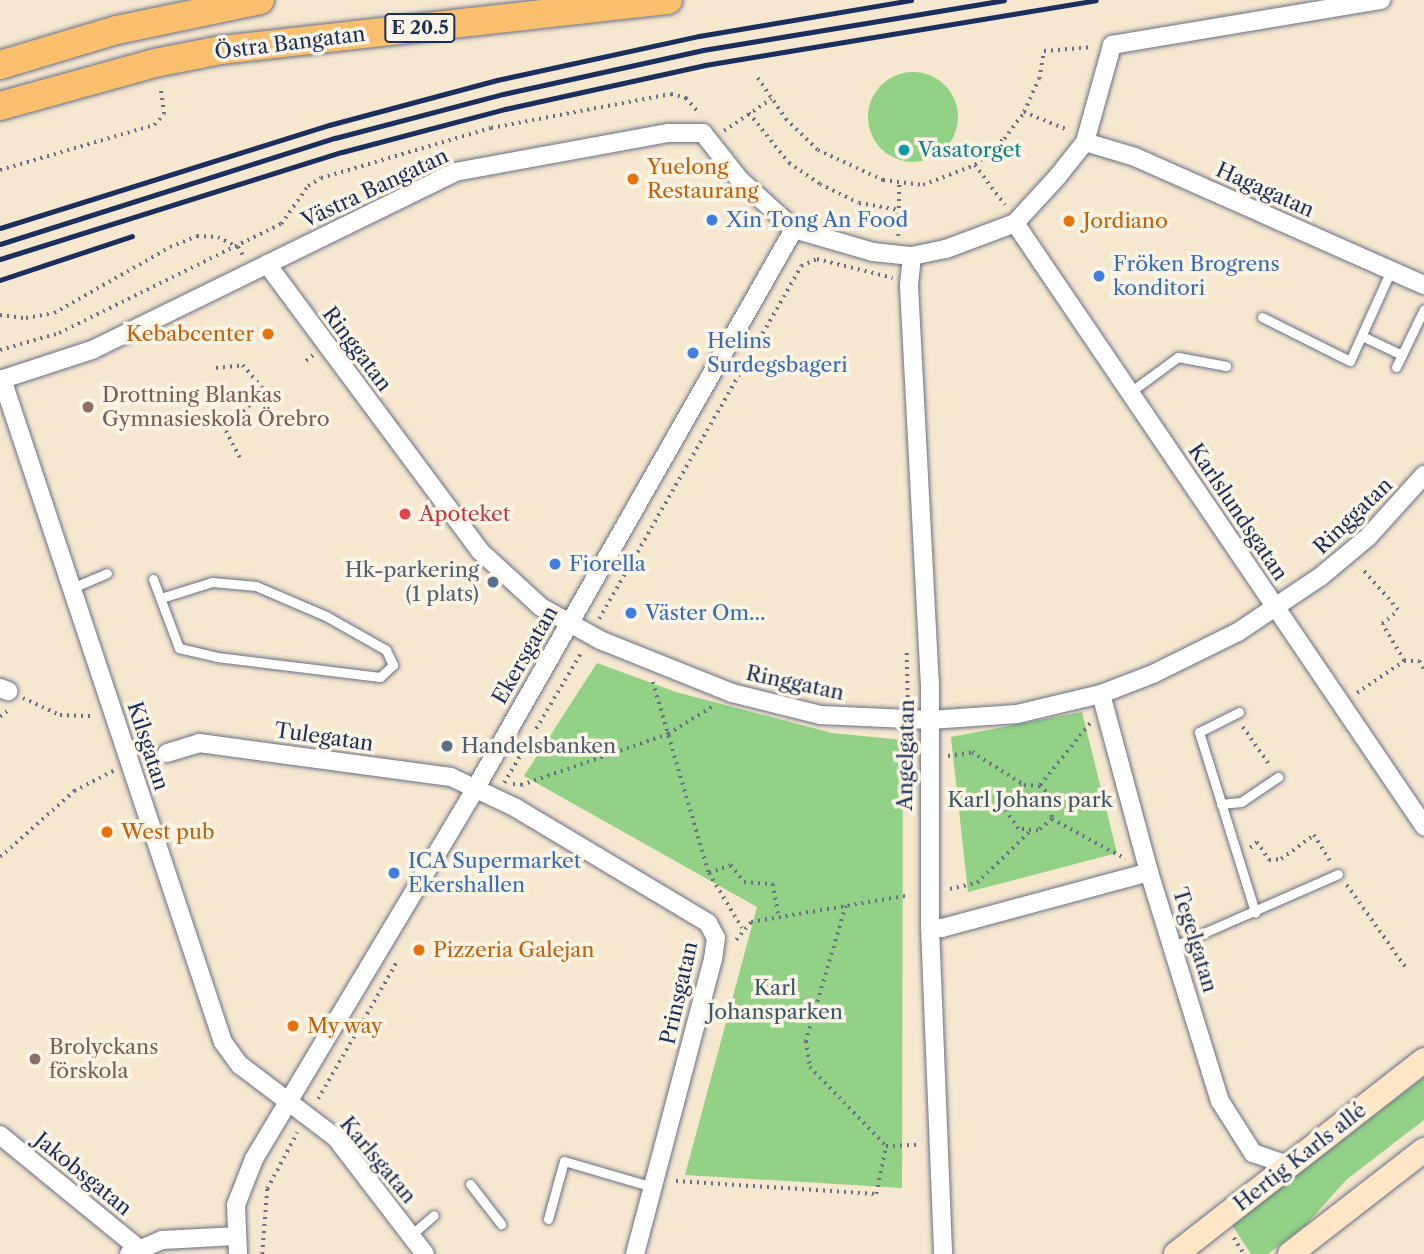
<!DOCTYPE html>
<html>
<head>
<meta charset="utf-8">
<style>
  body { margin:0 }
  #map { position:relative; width:1424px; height:1254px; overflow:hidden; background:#f6e7cf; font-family:"Libre Caslon Text",serif }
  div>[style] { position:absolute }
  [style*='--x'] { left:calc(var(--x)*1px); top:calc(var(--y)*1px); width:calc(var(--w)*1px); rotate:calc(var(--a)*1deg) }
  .green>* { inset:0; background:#92d186 }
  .round { border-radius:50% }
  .path>* { height:3.5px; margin-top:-1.75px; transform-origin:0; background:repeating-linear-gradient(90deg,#686f86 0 2px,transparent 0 7px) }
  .roads { filter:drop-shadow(0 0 2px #686f86) drop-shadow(0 0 2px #686f86) }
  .lane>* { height:9px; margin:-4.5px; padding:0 4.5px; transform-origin:4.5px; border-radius:4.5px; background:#fff }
  .street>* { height:18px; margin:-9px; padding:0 9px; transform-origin:9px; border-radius:9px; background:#fff }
  .secondary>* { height:24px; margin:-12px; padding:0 12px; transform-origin:12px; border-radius:12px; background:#fde5c5 }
  .primary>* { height:28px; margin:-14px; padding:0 14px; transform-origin:14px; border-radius:14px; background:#f9bf6d }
  .rail>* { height:5px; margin:-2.5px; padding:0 2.5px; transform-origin:2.5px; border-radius:2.5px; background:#1b2f5e }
  .dots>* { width:19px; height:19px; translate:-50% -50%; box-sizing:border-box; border:4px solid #fcf5e5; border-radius:50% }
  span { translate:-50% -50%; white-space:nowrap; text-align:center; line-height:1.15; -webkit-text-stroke:7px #fcf5e5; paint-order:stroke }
  .shield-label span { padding:2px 5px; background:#fcf5e5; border:2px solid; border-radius:5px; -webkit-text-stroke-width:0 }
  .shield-label { font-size:19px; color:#1b2f5e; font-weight:700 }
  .street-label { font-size:21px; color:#1b2f5e }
  .culture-label { font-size:21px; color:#0d838f }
  .left { translate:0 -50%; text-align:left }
  .food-label { font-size:21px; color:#c56008 }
  .right { translate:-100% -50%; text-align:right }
  .shop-label { font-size:21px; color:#366cbe }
  .education-label { font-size:21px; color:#785e54 }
  .health-label { font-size:21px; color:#be3a42 }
  .service-label { font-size:21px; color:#4e5e75 }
  .park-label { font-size:21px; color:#395868 }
</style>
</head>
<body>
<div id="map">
  <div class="green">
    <i class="round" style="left:868px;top:72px;width:90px;height:90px"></i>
    <i style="clip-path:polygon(597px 663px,676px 692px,832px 733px,903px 740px,902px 1188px,685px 1175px,757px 907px,524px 776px)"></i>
    <i style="clip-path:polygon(1082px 712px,1117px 853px,968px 892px,951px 737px)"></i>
    <i style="clip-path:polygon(1424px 1077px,1424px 1120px,1346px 1180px,1306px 1225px,1268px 1254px,1251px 1254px,1232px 1225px)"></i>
  </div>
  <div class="path">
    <i style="--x:758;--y:78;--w:50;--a:55.7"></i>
    <i style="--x:786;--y:119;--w:45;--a:44.1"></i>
    <i style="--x:818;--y:150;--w:72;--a:24.8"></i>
    <i style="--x:883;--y:180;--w:40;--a:7.1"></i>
    <i style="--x:923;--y:185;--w:56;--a:-21"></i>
    <i style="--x:975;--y:165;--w:39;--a:-42"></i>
    <i style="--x:1004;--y:139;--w:34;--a:-53"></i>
    <i style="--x:1024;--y:112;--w:36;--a:-66"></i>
    <i style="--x:1039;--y:79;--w:28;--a:-80"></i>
    <i style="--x:1044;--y:51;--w:49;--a:-4.7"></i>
    <i style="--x:1024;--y:112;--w:48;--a:22.2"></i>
    <i style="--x:749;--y:113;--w:64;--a:51.3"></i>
    <i style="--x:789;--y:163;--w:37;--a:34"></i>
    <i style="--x:820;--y:184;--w:43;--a:26"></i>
    <i style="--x:859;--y:203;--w:41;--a:9.9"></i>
    <i style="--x:724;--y:131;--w:57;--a:-34.2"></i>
    <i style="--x:975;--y:165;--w:50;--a:53.1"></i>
    <i style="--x:0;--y:170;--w:160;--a:-16.3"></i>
    <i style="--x:154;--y:125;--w:15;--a:-48"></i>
    <i style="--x:164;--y:114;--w:28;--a:-98"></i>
    <i style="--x:898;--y:236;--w:51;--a:-88.9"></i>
    <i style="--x:0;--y:315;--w:26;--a:7"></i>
    <i style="--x:26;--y:318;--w:28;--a:-10"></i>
    <i style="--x:54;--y:313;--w:133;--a:-29.6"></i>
    <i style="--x:170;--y:247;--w:29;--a:-22"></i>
    <i style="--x:197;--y:236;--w:21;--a:3"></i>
    <i style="--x:218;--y:237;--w:22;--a:27"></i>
    <i style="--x:238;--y:247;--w:9;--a:58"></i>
    <i style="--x:0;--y:350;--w:61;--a:-16.1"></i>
    <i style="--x:59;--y:333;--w:247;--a:-26.2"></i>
    <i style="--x:281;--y:224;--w:47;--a:-54.6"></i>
    <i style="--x:308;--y:186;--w:15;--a:-32"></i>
    <i style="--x:321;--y:178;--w:177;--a:-16.4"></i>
    <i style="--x:491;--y:128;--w:183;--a:-10.7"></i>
    <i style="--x:671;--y:94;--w:16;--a:15"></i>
    <i style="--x:686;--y:98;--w:21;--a:49"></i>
    <i style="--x:306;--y:361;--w:9;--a:-41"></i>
    <i style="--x:216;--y:368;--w:27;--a:-6"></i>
    <i style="--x:243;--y:365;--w:33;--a:50"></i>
    <i style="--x:264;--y:390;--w:56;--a:132.8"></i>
    <i style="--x:226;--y:431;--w:30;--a:62"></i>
    <i style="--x:599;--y:619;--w:407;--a:-60.2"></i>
    <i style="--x:801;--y:266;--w:17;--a:-24"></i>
    <i style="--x:817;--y:259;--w:78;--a:14"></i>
    <i style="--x:907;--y:653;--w:48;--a:88.8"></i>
    <i style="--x:1404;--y:661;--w:15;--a:0"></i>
    <i style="--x:1419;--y:661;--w:9;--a:58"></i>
    <i style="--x:653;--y:682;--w:199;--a:73.7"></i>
    <i style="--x:709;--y:873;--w:64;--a:59"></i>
    <i style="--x:1357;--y:693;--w:57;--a:-34.2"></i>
    <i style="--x:1404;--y:661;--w:43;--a:-120.7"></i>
    <i style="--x:1382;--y:624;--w:21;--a:-41"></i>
    <i style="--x:1398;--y:610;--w:56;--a:-131.4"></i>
    <i style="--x:23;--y:698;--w:41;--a:24.7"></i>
    <i style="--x:60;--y:715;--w:35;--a:2"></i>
    <i style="--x:0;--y:717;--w:11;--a:-41"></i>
    <i style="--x:1243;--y:727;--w:49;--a:55"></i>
    <i style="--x:948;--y:756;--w:24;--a:-9"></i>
    <i style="--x:972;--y:752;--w:62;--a:32.4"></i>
    <i style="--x:1024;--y:785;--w:15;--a:4"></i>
    <i style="--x:1039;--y:786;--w:14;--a:36"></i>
    <i style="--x:1050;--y:794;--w:25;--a:85"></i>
    <i style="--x:1052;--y:819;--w:18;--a:139"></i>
    <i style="--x:1038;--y:831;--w:20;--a:-174"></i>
    <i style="--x:1018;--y:829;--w:22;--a:-124"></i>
    <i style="--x:1006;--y:811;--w:22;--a:-69"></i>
    <i style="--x:1014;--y:790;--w:11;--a:-27"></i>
    <i style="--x:504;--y:783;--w:153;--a:-59.4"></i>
    <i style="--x:513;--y:784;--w:8;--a:7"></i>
    <i style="--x:521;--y:785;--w:156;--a:-19.1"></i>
    <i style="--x:668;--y:734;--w:53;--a:-31.9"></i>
    <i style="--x:1040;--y:785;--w:80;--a:-51.1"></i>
    <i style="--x:1052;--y:819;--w:84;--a:28.4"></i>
    <i style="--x:1250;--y:848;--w:9;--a:-41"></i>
    <i style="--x:1257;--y:842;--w:22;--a:56"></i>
    <i style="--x:1269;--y:860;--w:12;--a:-5"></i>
    <i style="--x:1281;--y:859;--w:41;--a:-36"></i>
    <i style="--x:1314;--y:835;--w:32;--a:58"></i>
    <i style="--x:0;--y:857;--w:99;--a:-41.7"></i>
    <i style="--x:74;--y:791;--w:46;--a:-27.1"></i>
    <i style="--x:709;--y:873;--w:23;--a:-20"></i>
    <i style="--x:731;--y:865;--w:21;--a:53"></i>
    <i style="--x:744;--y:882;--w:29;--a:4"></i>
    <i style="--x:773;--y:884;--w:34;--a:80"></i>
    <i style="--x:1347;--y:885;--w:103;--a:54.5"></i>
    <i style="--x:950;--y:889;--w:28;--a:-13"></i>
    <i style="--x:977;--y:883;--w:73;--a:-44.4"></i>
    <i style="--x:846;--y:906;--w:141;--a:106.5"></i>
    <i style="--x:806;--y:1041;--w:26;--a:81"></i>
    <i style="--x:810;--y:1067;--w:110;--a:46.1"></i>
    <i style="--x:736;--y:940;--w:23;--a:-50"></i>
    <i style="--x:751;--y:922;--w:161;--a:-9.6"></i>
    <i style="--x:318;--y:1099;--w:160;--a:-60.1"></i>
    <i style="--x:676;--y:1181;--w:200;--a:3.7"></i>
    <i style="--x:876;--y:1194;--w:49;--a:-78.2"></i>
    <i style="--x:886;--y:1146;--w:35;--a:-2"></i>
    <i style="--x:1234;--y:1238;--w:19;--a:58"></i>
    <i style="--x:262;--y:1254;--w:65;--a:-85.6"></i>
    <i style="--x:267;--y:1189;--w:64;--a:-61.8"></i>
  </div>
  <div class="roads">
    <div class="lane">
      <i style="--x:1262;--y:317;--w:98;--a:26.6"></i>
      <i style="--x:1350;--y:361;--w:100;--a:-65.7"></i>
      <i style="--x:1362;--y:336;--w:44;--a:25.4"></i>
      <i style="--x:1396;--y:367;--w:64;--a:-64.2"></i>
      <i style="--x:1129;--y:393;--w:61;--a:-36.3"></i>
      <i style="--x:1178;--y:357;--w:49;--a:10.6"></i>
      <i style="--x:153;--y:579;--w:74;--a:69.4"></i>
      <i style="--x:179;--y:648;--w:39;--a:13"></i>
      <i style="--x:217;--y:657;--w:164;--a:7"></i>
      <i style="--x:380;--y:677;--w:18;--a:-43"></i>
      <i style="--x:393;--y:665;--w:17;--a:-115"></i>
      <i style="--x:386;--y:650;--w:69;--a:-150.5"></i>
      <i style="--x:326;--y:616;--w:76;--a:-156.8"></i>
      <i style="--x:256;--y:586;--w:44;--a:-174.8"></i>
      <i style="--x:212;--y:582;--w:53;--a:162.6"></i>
      <i style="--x:72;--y:588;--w:38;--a:-23"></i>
      <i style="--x:1239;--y:712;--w:45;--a:153.4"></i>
      <i style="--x:1199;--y:732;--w:189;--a:72.7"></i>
      <i style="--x:1221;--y:804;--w:20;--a:-6"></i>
      <i style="--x:1241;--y:802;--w:45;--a:-34"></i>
      <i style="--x:1174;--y:946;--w:179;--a:-23.7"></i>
      <i style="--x:470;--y:1184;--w:51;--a:52.2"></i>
      <i style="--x:548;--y:1219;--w:60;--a:-74.6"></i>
      <i style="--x:564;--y:1161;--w:93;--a:16.3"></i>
      <i style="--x:411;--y:1235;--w:30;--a:-41"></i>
    </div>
    <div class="street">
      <i style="--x:1085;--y:142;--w:52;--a:16.7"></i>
      <i style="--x:1135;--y:157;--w:316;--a:23.9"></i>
      <i style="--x:1015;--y:223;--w:729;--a:55.85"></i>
      <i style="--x:912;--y:256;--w:30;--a:96"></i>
      <i style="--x:909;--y:286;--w:397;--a:87"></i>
      <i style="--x:930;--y:682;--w:245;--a:90"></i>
      <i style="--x:930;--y:927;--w:327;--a:87.7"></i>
      <i style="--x:267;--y:264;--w:357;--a:53.4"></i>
      <i style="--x:480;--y:551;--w:83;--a:42.6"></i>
      <i style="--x:541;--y:607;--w:68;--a:29.2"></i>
      <i style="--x:600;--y:640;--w:142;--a:21.9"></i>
      <i style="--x:732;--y:693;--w:91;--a:14"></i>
      <i style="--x:820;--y:715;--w:110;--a:2.6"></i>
      <i style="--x:930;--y:720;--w:87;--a:-3.9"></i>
      <i style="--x:1017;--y:714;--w:86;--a:-13.4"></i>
      <i style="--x:1101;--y:694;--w:56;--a:-21"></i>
      <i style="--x:1153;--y:674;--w:95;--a:-26.3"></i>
      <i style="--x:1238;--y:632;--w:99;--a:-33.9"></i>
      <i style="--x:1320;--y:577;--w:62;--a:-39.8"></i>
      <i style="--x:1368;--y:537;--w:84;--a:-47.9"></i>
      <i style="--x:2;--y:379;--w:699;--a:71.57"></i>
      <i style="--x:223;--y:1042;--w:29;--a:54"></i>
      <i style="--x:240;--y:1065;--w:121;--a:37.2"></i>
      <i style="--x:336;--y:1138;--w:146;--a:52.5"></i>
      <i style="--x:0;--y:380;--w:97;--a:-18.1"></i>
      <i style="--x:92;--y:350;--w:404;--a:-26.1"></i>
      <i style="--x:455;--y:172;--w:217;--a:-10.4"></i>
      <i style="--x:668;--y:133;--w:35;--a:0"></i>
      <i style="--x:703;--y:133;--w:60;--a:51.8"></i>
      <i style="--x:740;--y:180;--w:73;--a:42.2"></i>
      <i style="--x:794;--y:229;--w:82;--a:16.2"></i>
      <i style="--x:873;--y:252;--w:39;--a:6"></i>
      <i style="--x:912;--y:256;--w:35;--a:-12"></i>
      <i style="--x:946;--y:249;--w:74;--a:-20.6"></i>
      <i style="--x:1015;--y:223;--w:64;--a:-47.5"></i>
      <i style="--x:1058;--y:176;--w:43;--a:-51.5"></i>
      <i style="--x:1085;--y:142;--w:101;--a:-74.4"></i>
      <i style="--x:1112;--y:45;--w:273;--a:-9.5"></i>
      <i style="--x:0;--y:688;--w:9;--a:21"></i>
      <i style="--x:1101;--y:694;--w:184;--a:74.9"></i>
      <i style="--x:1149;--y:872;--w:240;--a:72.8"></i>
      <i style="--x:1220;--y:1101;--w:62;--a:57.6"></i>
      <i style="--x:1253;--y:1153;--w:40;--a:18.9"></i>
      <i style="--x:167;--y:753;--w:34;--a:-17"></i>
      <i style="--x:199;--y:743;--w:254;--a:7.7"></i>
      <i style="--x:451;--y:777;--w:72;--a:25.5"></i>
      <i style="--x:516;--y:808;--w:224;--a:30.9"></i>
      <i style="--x:708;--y:923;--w:17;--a:62"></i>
      <i style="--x:716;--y:938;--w:21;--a:98"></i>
      <i style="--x:713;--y:959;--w:305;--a:104.8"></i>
      <i style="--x:930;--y:927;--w:12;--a:5"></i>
      <i style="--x:942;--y:928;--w:214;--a:-15.1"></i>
      <i style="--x:0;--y:1135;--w:177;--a:39.3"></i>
      <i style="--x:129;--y:1254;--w:36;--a:-23"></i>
      <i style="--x:162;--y:1240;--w:75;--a:-3.1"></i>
      <i style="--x:238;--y:1254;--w:49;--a:-92.3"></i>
      <i style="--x:236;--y:1205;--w:49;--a:-68.6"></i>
      <i style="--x:254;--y:1159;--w:429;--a:-59.1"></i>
      <i style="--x:474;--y:791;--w:647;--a:-60.34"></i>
    </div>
    <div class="secondary">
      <i style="--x:1176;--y:1254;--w:315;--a:-38"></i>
      <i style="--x:1290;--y:1254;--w:170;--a:-37.8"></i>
    </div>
    <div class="primary">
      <i style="--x:0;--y:65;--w:122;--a:-16.7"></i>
      <i style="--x:117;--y:30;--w:146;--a:-11.8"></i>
      <i style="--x:0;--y:106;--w:161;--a:-15.5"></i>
      <i style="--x:155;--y:63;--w:67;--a:-11.1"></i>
      <i style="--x:221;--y:50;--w:450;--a:-6.4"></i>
    </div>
  </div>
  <div class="rail">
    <i style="--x:0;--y:228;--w:345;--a:-17.4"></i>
    <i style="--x:329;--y:125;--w:174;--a:-15"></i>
    <i style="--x:497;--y:80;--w:207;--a:-12.3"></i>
    <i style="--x:699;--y:36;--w:215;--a:-9.6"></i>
    <i style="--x:0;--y:244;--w:351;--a:-17.6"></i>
    <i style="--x:335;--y:138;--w:174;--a:-14.7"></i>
    <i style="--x:503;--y:94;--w:205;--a:-12.4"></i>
    <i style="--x:703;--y:50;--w:305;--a:-9.4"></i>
    <i style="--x:0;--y:259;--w:358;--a:-17.4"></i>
    <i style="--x:342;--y:152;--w:169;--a:-14.8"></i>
    <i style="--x:505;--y:109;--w:205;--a:-12.4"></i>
    <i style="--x:705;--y:65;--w:396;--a:-9.4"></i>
    <i style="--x:0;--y:280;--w:139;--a:-18.4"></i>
  </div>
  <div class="dots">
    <i style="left:904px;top:150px;background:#0f9aa8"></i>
    <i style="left:633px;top:179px;background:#e8710a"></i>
    <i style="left:712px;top:220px;background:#3f7fe0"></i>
    <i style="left:1069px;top:221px;background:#e8710a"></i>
    <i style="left:1099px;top:276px;background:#3f7fe0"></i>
    <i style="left:268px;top:334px;background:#e8710a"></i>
    <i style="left:693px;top:353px;background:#3f7fe0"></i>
    <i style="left:88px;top:407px;background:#8d6e63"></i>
    <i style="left:405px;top:514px;background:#e0444e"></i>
    <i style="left:555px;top:564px;background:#3f7fe0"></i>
    <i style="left:493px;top:582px;background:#5c6f8a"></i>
    <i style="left:631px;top:613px;background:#3f7fe0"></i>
    <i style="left:447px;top:746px;background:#5c6f8a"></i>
    <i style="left:107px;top:832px;background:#e8710a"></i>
    <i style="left:394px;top:873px;background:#3f7fe0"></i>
    <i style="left:419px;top:950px;background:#e8710a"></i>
    <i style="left:293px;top:1026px;background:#e8710a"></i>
    <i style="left:35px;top:1059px;background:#8d6e63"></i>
  </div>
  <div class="shield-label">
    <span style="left:420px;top:28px">E 20.5</span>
  </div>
  <div class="street-label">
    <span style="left:290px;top:43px;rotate:-7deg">Östra Bangatan</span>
    <span style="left:375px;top:188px;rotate:-25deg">Västra Bangatan</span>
    <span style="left:1265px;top:190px;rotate:24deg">Hagagatan</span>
    <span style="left:357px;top:349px;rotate:53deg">Ringgatan</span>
    <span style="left:1238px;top:512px;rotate:56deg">Karlslundsgatan</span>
    <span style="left:1353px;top:516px;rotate:-44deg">Ringgatan</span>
    <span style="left:525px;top:655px;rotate:-60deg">Ekersgatan</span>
    <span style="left:795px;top:683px;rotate:12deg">Ringgatan</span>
    <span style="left:324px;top:737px;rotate:8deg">Tulegatan</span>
    <span style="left:148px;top:746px;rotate:72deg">Kilsgatan</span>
    <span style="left:906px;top:755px;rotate:-89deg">Angelgatan</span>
    <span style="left:1195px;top:940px;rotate:73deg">Tegelgatan</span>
    <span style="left:679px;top:993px;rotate:-77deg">Prinsgatan</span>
    <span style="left:1300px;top:1157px;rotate:-38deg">Hertig Karls allé</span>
    <span style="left:378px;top:1160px;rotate:50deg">Karlsgatan</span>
    <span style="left:83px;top:1174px;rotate:39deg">Jakobsgatan</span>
  </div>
  <div class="culture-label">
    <span class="left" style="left:918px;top:150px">Vasatorget</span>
  </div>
  <div class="food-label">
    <span class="left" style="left:647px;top:179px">Yuelong<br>Restaurang</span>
    <span class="left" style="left:1083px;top:221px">Jordiano</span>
    <span class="right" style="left:254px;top:334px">Kebabcenter</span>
    <span class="left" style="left:121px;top:832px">West pub</span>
    <span class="left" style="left:433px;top:950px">Pizzeria Galejan</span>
    <span class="left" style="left:307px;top:1026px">My way</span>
  </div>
  <div class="shop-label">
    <span class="left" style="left:726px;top:220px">Xin Tong An Food</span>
    <span class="left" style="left:1113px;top:276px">Fröken Brogrens<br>konditori</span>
    <span class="left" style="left:707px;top:353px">Helins<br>Surdegsbageri</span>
    <span class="left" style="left:569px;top:564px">Fiorella</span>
    <span class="left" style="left:645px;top:613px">Väster Om...</span>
    <span class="left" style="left:408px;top:873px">ICA Supermarket<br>Ekershallen</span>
  </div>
  <div class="education-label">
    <span class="left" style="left:102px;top:407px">Drottning Blankas<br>Gymnasieskola Örebro</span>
    <span class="left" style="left:49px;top:1059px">Brolyckans<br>förskola</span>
  </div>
  <div class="health-label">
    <span class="left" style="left:419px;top:514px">Apoteket</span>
  </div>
  <div class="service-label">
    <span class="right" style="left:479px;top:582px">Hk-parkering<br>(1 plats)</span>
    <span class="left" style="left:461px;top:746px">Handelsbanken</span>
  </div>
  <div class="park-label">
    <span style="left:1030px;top:800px">Karl Johans park</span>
    <span style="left:775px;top:1000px">Karl<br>Johansparken</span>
  </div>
</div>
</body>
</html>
